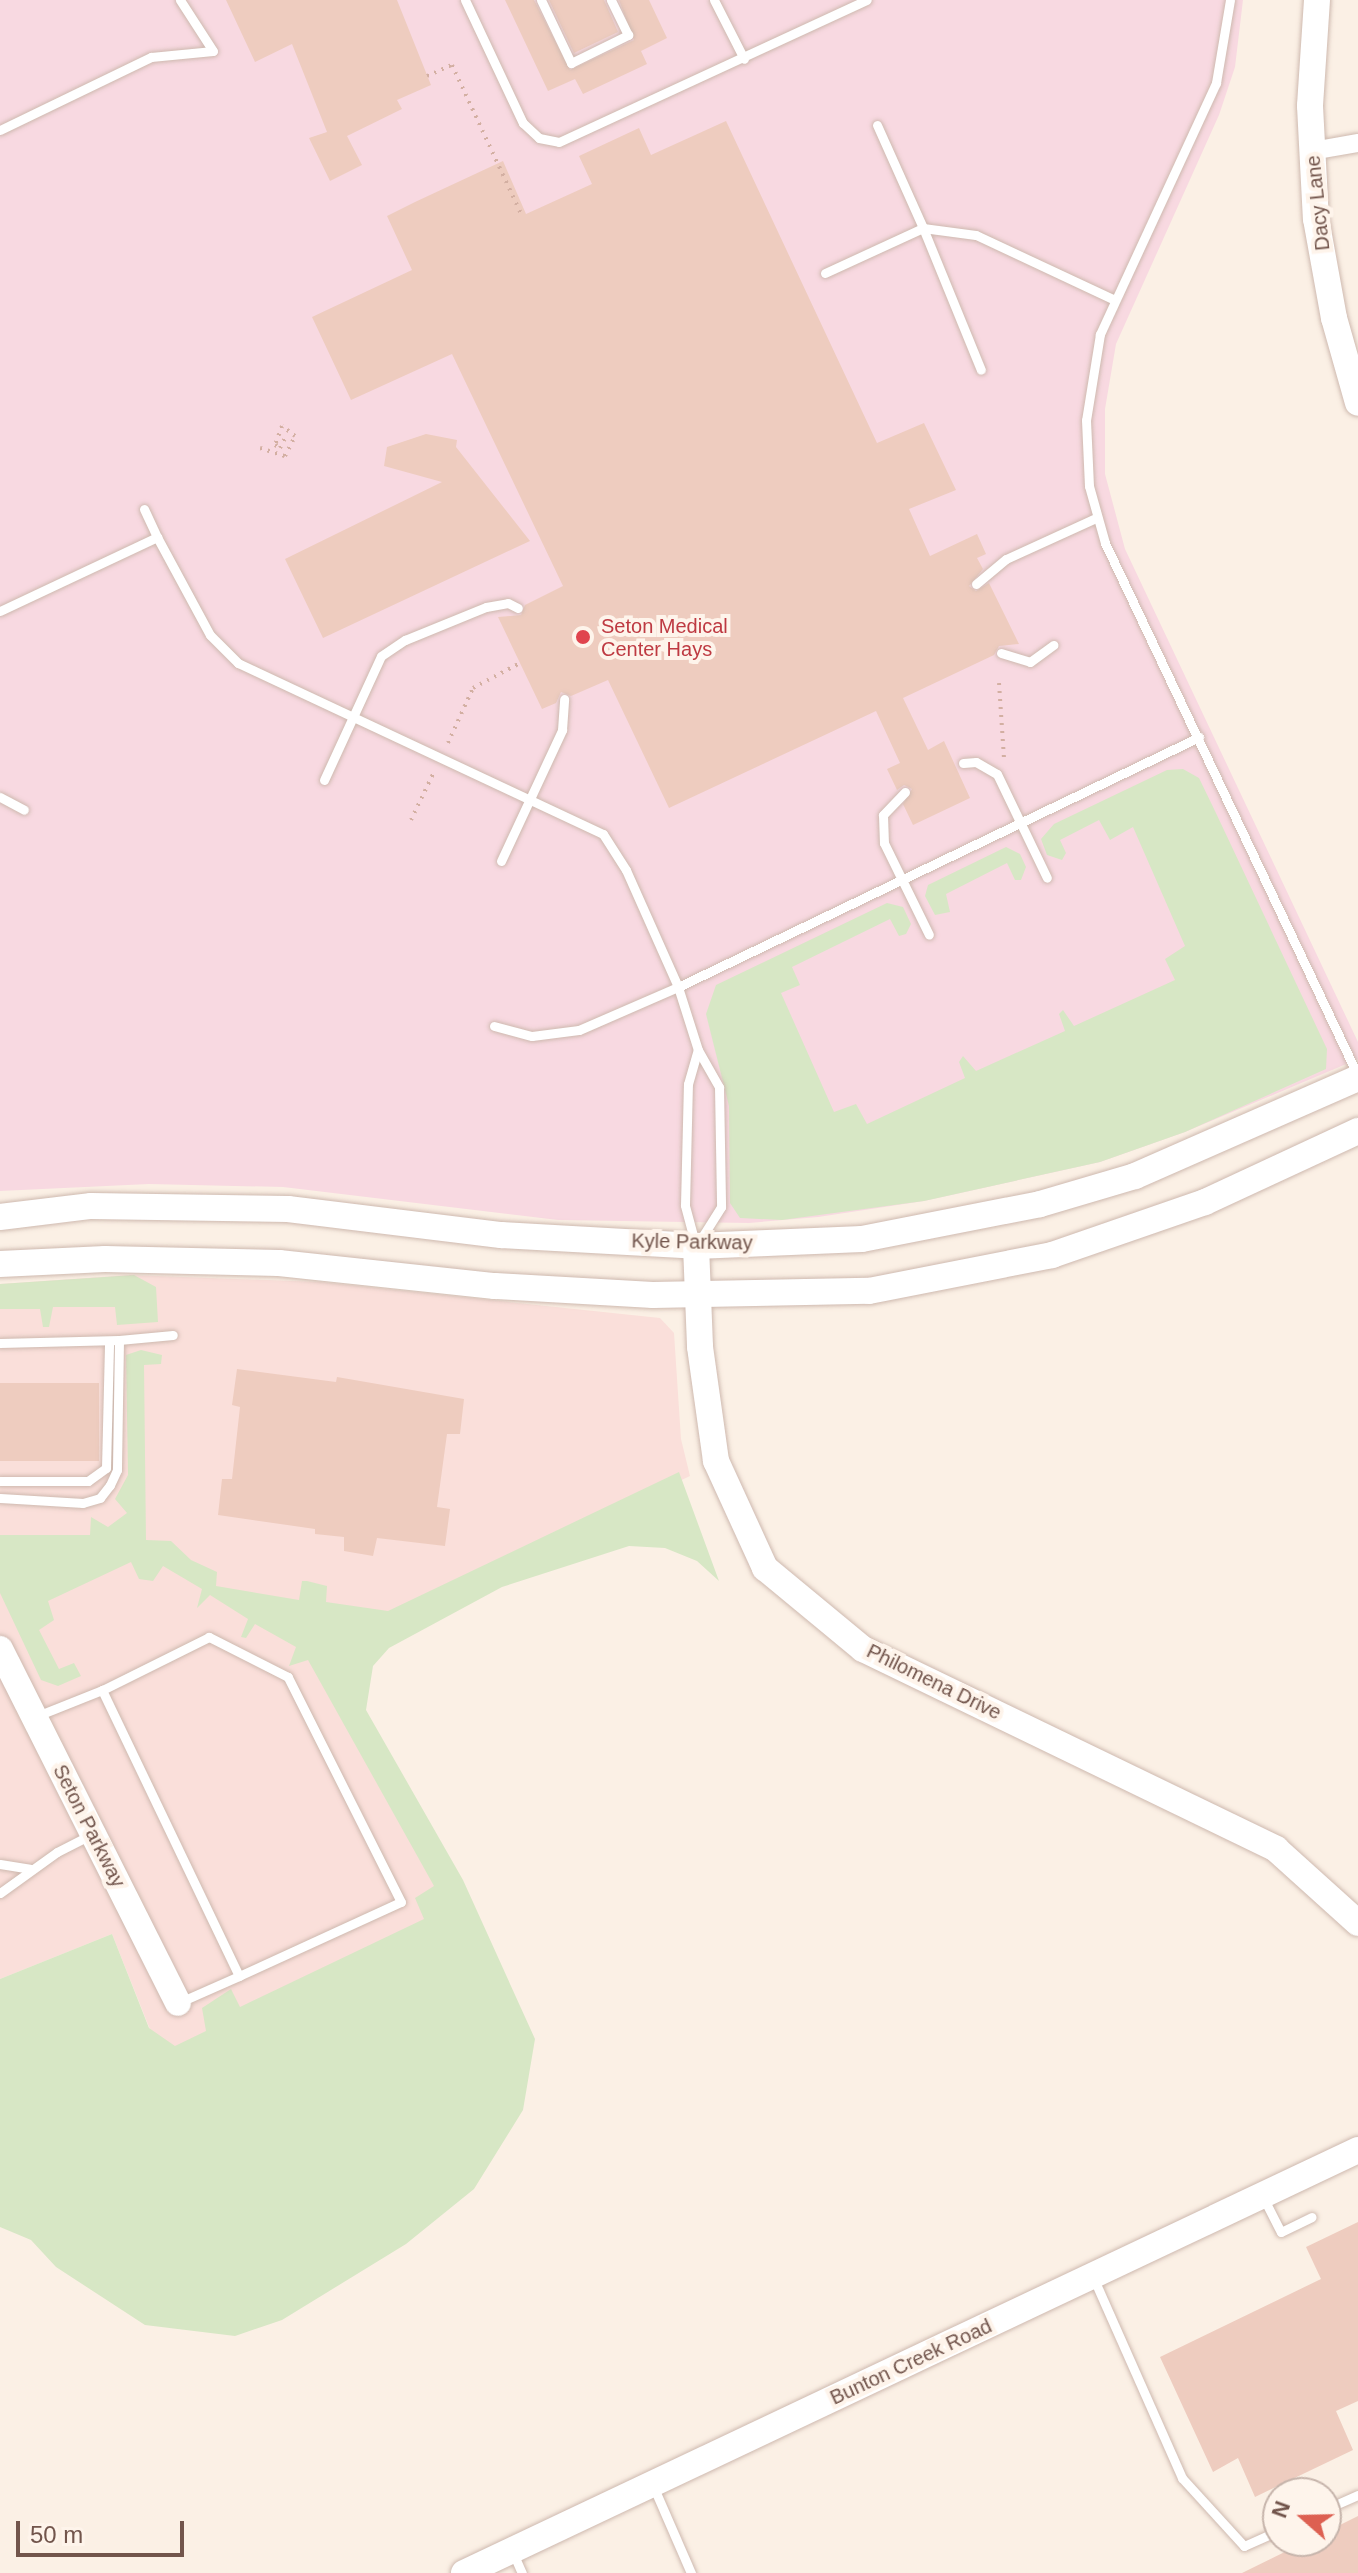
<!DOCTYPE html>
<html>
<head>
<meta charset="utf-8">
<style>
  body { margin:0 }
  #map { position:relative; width:1358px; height:2573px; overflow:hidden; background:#fbf0e5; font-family:Arial,sans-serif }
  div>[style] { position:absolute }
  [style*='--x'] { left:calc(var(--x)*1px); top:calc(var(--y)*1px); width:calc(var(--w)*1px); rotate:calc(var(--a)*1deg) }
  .commercial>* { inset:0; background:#fadfda }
  .medical>* { inset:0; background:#f8d9e1 }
  .green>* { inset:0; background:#d7e7c5 }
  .building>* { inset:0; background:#eeccbf; transform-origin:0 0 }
  .path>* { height:4px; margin-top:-2px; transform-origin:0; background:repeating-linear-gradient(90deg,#d3afa2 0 2px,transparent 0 8px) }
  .roads { filter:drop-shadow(0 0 2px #ceb9af) drop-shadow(0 0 2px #ceb9af) }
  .lane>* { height:9px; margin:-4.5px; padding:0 4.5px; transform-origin:4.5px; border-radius:4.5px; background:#fff }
  .street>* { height:18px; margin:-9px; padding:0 9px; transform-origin:9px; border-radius:9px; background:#fff }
  .secondary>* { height:26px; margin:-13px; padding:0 13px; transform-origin:13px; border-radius:13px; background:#fff }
  .dots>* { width:22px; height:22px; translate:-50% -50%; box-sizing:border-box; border:4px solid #fef4eb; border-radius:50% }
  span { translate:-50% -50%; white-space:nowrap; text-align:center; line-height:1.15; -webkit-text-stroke:8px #fef4eb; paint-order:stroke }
  .street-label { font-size:20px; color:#72554c }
  .health-label { font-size:20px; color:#be3a42 }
  .left { translate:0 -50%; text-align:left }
  .north { position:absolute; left:1262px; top:2477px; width:80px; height:80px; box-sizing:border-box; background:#fef4eb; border:2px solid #c6b4ab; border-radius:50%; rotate:290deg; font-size:22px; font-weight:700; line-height:32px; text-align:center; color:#72554c }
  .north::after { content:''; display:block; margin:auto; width:28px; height:36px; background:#dd6052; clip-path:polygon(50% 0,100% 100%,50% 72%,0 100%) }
  .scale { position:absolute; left:16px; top:2521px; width:168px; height:36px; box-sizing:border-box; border:4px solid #72554c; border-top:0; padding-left:10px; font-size:24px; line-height:28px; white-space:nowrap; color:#72554c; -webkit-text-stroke:6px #fef4eb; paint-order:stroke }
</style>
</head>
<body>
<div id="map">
  <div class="commercial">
    <i style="clip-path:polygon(130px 1275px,320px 1282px,660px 1318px,674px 1333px,681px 1439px,690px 1476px,327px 1650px,437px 1889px,439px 1912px,165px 2067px,112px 1934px,0 1979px,0 1284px)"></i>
  </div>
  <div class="medical">
    <i style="clip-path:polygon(0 0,1243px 0,1235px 67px,1219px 115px,1116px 344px,1105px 409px,1105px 474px,1125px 549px,1358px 1042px,1358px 1059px,1185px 1132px,1100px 1162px,924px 1201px,818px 1217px,749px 1223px,558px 1220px,283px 1187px,149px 1184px,0 1191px)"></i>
  </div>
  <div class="green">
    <i style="clip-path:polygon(1183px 769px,1199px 778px,1215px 811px,1327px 1049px,1326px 1069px,1185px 1132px,1100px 1162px,924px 1201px,782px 1220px,740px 1218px,730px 1203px,729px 1106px,706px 1014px,716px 985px,887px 903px,903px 907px,911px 924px,906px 934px,899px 936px,890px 919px,792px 967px,800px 985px,781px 993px,834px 1112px,856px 1104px,867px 1124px,965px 1078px,959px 1062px,963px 1056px,976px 1071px,1065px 1031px,1059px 1014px,1063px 1010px,1074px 1026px,1175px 980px,1165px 959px,1185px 946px,1133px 827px,1110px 840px,1099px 820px,1060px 840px,1066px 853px,1062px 860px,1047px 855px,1041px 839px,1054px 824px,1167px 770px)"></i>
    <i style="clip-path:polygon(1006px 847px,1020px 854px,1026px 867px,1021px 880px,1015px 880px,1007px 863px,946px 894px,950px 912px,935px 915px,925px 896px,928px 885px)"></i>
    <i style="clip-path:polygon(134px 1275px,156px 1287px,158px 1322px,117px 1325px,115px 1307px,53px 1307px,49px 1327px,43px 1327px,40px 1309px,0 1309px,0 1284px)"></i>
    <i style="clip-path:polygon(141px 1350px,162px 1355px,161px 1364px,144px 1365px,146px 1540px,171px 1541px,191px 1560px,217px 1572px,216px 1586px,299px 1600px,302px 1581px,307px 1581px,327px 1586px,326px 1602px,388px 1611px,679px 1472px,719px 1581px,697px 1561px,665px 1548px,629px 1546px,502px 1587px,389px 1648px,373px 1666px,366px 1710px,463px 1880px,535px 2039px,523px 2110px,474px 2189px,406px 2244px,282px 2320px,235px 2336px,145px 2325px,56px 2267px,31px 2240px,0 2227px,0 1979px,112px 1934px,149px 2028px,175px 2046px,206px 2031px,202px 2008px,231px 1989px,240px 2007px,424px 1919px,415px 1898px,434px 1886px,308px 1660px,289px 1666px,296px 1647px,255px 1624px,246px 1638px,241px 1637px,248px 1619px,210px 1595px,197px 1608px,202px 1589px,163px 1566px,153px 1581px,139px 1579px,131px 1562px,48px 1601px,54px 1620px,39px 1630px,59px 1669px,74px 1663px,81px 1676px,58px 1686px,41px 1680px,0 1593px,0 1535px,90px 1535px,91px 1517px,108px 1527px,127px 1513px,115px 1499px,128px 1475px,126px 1355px)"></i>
  </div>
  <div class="building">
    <i style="clip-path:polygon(226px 0,397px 0,431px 85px,397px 100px,402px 109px,347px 136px,362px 165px,330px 181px,309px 138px,327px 132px,292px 44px,255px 62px)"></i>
    <i style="clip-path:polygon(505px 0,534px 0,570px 70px,634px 40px,619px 0,649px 0,667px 38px,641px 51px,647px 64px,583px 94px,575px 79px,548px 91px)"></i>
    <i style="clip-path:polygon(549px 0,604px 0,618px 32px,574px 53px)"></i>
    <i style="clip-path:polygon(726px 121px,877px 443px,924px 423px,956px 490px,909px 509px,930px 556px,977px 534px,986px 554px,977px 558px,983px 569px,969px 586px,976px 591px,989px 583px,1019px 644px,999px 646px,994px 655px,903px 698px,928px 750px,944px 741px,970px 798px,913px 825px,903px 804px,912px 789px,904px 785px,897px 790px,887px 769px,900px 763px,876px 711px,669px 808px,608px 680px,571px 696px,561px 692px,556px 703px,542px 709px,498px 617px,521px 615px,525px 605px,563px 586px,452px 354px,351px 400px,312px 317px,412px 270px,387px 216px,415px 202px,503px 161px,526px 214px,592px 184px,579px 156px,639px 128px,651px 155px)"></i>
    <i style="clip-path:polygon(426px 434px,457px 440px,456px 447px,530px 541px,323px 638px,285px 559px,442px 482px,384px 466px,387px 447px)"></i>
    <i style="clip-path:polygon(237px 1369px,336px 1382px,337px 1377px,464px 1399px,460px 1434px,447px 1434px,437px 1507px,450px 1509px,445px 1546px,377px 1538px,373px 1556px,344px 1551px,344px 1537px,315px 1534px,315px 1529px,218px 1515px,222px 1479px,232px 1479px,240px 1407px,232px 1405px)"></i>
    <i style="left:0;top:1383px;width:99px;height:78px"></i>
    <i style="clip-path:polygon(1358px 2222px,1358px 2401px,1336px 2411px,1353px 2450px,1255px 2497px,1238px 2458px,1213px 2472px,1160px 2357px,1321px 2279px,1306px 2247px)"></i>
    <i style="clip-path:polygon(1358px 2516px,1358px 2573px,1242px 2573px,1307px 2541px,1326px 2541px,1326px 2532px)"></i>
  </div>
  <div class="path">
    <i style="--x:427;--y:76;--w:27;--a:-24"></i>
    <i style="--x:452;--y:65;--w:166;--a:65.1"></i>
    <i style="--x:260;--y:448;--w:26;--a:18"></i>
    <i style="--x:285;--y:456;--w:22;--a:-63"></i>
    <i style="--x:295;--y:436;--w:16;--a:-142"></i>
    <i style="--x:282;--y:426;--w:20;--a:110"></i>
    <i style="--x:275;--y:445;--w:6;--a:31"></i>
    <i style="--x:280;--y:448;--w:11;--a:-63"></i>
    <i style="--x:999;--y:683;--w:75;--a:86.2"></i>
    <i style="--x:448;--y:743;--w:60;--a:-65.6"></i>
    <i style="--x:473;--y:688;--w:53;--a:-28"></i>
    <i style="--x:411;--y:820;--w:53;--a:-64.4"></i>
  </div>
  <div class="roads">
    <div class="lane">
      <i style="--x:465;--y:0;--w:136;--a:64.8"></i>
      <i style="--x:523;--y:123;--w:22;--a:43"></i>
      <i style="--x:539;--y:138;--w:20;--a:11"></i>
      <i style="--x:559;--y:142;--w:339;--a:-24.8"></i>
      <i style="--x:541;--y:0;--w:70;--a:64.5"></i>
      <i style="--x:571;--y:63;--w:64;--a:-26.2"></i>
      <i style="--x:628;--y:35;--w:39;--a:-116"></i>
      <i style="--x:714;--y:0;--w:66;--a:63"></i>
      <i style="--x:1230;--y:0;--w:84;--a:99.6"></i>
      <i style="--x:1216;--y:83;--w:277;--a:114.8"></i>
      <i style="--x:1100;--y:334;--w:87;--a:99.2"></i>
      <i style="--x:1086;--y:420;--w:66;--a:87.4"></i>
      <i style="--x:1089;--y:486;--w:59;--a:74.3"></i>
      <i style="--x:1105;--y:543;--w:590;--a:64.61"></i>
      <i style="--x:877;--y:125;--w:113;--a:65.9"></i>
      <i style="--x:923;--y:228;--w:53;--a:7.5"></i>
      <i style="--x:976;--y:235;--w:153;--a:25.1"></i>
      <i style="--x:0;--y:130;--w:168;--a:-25.8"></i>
      <i style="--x:151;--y:57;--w:62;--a:-5.5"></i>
      <i style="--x:213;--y:51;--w:61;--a:-122.9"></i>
      <i style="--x:825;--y:273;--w:108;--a:-24.7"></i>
      <i style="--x:923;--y:228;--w:153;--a:67.8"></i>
      <i style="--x:144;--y:509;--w:31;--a:65"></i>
      <i style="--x:976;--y:584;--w:39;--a:-40"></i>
      <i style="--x:1006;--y:559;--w:99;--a:-24.5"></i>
      <i style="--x:0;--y:611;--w:174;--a:-25.2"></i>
      <i style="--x:157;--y:537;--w:111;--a:61.6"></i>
      <i style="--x:210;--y:635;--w:40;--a:45"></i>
      <i style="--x:238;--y:663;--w:403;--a:25.1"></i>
      <i style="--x:603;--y:834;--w:43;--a:57.4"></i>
      <i style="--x:626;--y:870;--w:128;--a:66"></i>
      <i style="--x:678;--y:987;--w:66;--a:72.4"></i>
      <i style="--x:698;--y:1050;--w:43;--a:60.4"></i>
      <i style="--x:719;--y:1087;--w:120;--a:89"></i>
      <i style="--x:721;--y:1207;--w:41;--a:122.2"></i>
      <i style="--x:1001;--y:653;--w:30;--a:17"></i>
      <i style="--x:1030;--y:662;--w:29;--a:-36"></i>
      <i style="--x:963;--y:763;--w:13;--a:-4"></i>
      <i style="--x:976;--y:762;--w:24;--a:30"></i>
      <i style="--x:997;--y:774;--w:115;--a:64.3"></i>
      <i style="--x:324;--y:780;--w:136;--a:-65.3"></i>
      <i style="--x:381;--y:656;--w:29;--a:-34"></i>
      <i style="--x:405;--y:640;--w:87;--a:-22.2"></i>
      <i style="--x:486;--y:607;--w:22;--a:-10"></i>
      <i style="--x:508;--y:603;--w:11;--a:27"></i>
      <i style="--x:905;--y:792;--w:32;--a:134"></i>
      <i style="--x:883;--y:815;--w:28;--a:88"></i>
      <i style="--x:884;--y:843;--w:102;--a:63.9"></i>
      <i style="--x:0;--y:797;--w:27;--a:28"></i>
      <i style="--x:501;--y:861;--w:145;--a:-65"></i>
      <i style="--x:562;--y:730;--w:31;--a:-86"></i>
      <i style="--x:494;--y:1026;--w:39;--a:15"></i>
      <i style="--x:532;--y:1036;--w:47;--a:-7.3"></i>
      <i style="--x:579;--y:1030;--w:108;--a:-23.5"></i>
      <i style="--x:678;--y:987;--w:578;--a:-25.63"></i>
      <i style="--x:695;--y:1243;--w:39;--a:-105"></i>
      <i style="--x:685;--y:1205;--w:121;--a:-88.6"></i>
      <i style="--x:688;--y:1084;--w:35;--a:-74"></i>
      <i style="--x:119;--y:1340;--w:54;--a:-5.3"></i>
      <i style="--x:0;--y:1343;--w:119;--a:-1.4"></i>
      <i style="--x:119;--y:1340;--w:130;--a:90.9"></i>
      <i style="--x:117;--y:1470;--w:17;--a:115"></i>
      <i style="--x:110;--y:1485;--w:16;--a:128"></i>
      <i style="--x:100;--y:1498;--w:18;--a:164"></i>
      <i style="--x:83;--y:1503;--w:83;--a:-176.6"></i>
      <i style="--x:0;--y:1481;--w:88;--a:0"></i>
      <i style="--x:88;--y:1481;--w:22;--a:-36"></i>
      <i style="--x:106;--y:1468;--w:127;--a:-88.6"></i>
      <i style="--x:37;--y:1716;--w:70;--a:-21.8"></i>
      <i style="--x:102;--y:1690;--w:317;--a:64.4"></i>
      <i style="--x:239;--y:1976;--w:178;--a:-24.6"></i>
      <i style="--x:401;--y:1902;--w:252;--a:-116.7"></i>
      <i style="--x:288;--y:1677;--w:89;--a:-153.1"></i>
      <i style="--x:209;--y:1637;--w:119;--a:153.6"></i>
      <i style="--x:0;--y:1864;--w:30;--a:9"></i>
      <i style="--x:0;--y:1893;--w:70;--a:-35.7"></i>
      <i style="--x:57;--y:1852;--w:38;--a:-27"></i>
      <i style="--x:180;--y:2002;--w:64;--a:-23.8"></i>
      <i style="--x:1264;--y:2199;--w:37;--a:63"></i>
      <i style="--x:1281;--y:2232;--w:34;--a:-26"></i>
      <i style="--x:1093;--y:2277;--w:220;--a:66.1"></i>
      <i style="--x:1182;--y:2478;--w:92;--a:47.6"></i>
      <i style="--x:1244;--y:2546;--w:37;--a:-24"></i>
      <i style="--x:654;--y:2488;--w:93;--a:66.5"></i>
      <i style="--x:1326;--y:2509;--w:35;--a:-24"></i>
      <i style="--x:513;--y:2553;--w:22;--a:66"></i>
    </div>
    <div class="street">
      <i style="--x:1312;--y:151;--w:47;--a:-9.9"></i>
    </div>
    <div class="secondary">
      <i style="--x:1317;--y:0;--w:106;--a:93.8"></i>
      <i style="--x:1310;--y:106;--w:113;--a:87"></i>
      <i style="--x:1316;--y:219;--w:101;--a:79.7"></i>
      <i style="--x:1334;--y:318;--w:88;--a:74.2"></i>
      <i style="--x:0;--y:1217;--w:92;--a:-6.9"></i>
      <i style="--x:91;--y:1206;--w:197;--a:0.9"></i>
      <i style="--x:288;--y:1209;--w:215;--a:7"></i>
      <i style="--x:501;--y:1235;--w:195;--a:3.2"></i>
      <i style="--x:696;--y:1246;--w:166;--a:-2.4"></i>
      <i style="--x:862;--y:1239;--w:181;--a:-11.1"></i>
      <i style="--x:1040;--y:1204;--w:99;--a:-16.4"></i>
      <i style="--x:1135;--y:1176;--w:244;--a:-23.7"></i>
      <i style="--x:696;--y:1246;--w:101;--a:87.7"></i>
      <i style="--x:700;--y:1347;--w:115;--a:82"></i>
      <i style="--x:716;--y:1461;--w:118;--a:65.4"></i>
      <i style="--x:765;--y:1568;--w:127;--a:39.6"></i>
      <i style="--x:863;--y:1649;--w:459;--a:25.8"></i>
      <i style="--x:1276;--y:1849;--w:110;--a:42.1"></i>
      <i style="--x:0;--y:1264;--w:105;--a:-2.7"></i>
      <i style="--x:105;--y:1259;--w:174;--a:1.3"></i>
      <i style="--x:279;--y:1263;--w:217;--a:6.1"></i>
      <i style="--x:495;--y:1286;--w:158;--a:3.3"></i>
      <i style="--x:653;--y:1295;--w:216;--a:-1.1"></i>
      <i style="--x:869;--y:1291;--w:187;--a:-11.1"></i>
      <i style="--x:1052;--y:1255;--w:162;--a:-19.1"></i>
      <i style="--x:1205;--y:1202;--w:169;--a:-24.9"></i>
      <i style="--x:0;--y:1649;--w:396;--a:63.3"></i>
      <i style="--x:464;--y:2573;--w:989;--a:-25.32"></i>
    </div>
  </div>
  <div class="dots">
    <i style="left:583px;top:637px;background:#e0444e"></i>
  </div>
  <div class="street-label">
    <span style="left:1318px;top:203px;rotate:-96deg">Dacy Lane</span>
    <span style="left:692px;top:1242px;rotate:1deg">Kyle Parkway</span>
    <span style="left:934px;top:1682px;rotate:26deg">Philomena Drive</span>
    <span style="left:89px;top:1826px;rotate:63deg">Seton Parkway</span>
    <span style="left:911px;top:2362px;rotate:-25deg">Bunton Creek Road</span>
  </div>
  <div class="health-label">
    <span class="left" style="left:601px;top:638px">Seton Medical<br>Center Hays</span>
  </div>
  <div class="north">N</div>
  <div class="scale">50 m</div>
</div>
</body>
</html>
